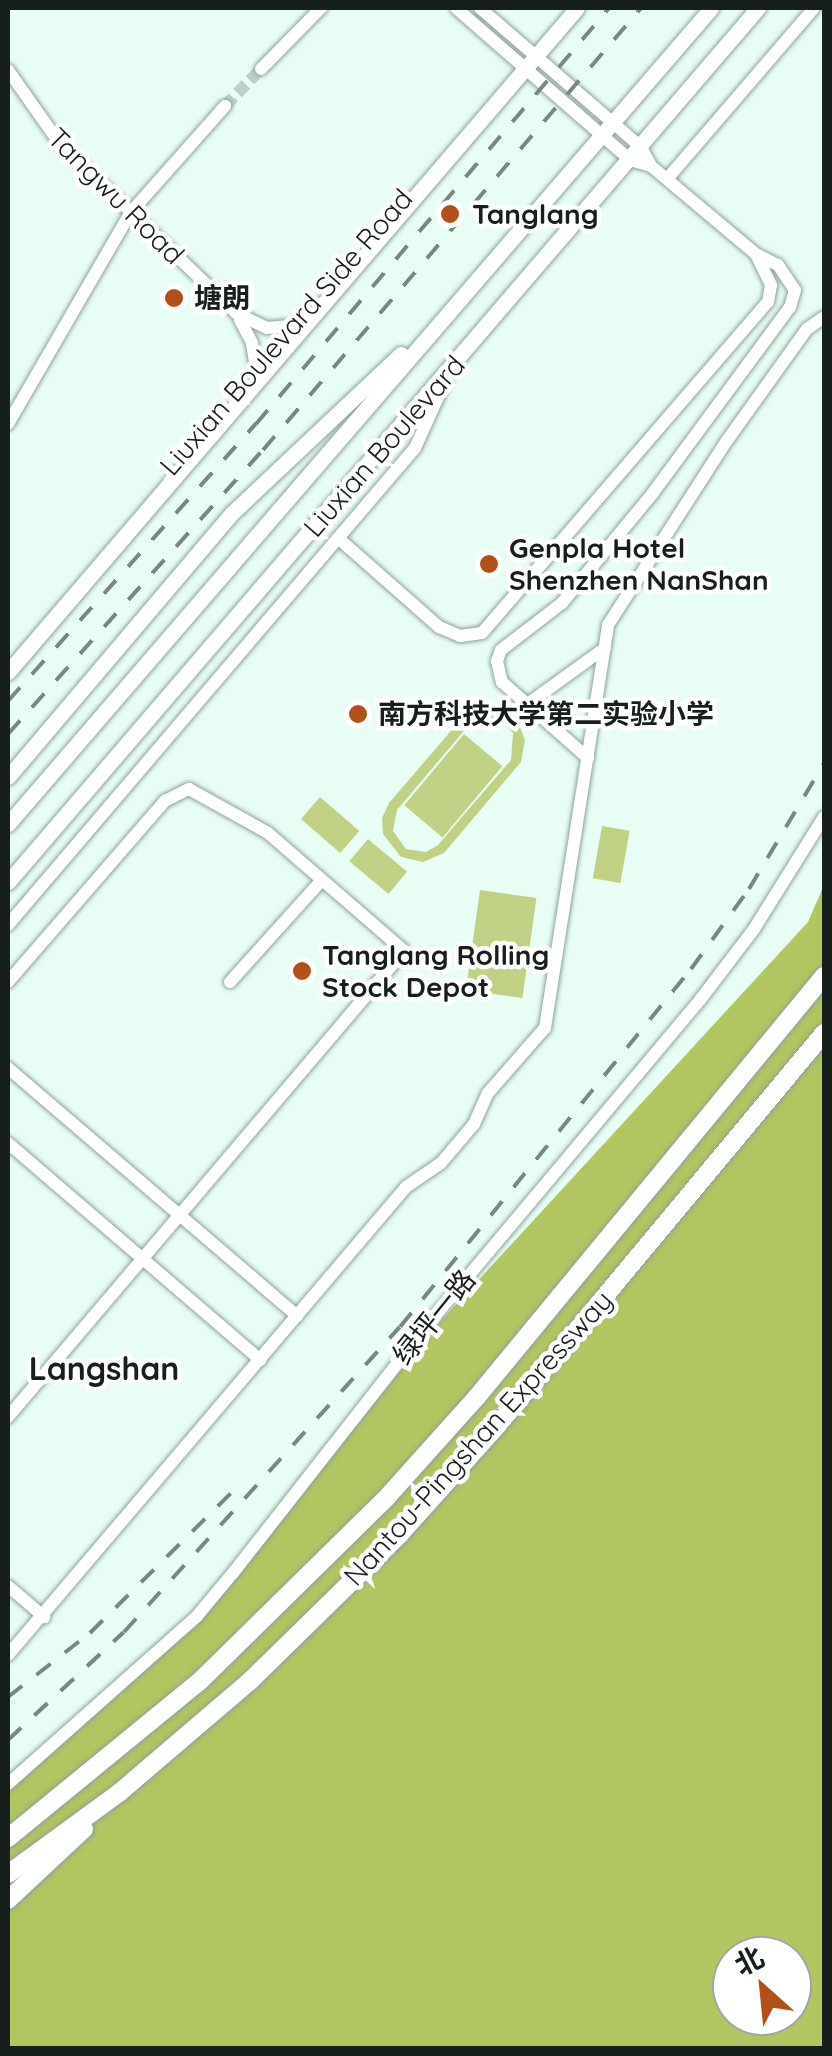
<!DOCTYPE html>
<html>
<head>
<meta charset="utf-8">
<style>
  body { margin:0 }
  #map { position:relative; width:832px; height:2056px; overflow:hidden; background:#e8fef4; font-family:Quicksand,"Noto Sans SC",sans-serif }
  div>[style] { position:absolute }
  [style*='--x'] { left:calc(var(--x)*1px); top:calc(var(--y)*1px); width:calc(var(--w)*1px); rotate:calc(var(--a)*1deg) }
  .green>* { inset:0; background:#c0d186; transform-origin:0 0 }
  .forest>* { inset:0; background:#b1c561 }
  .minor-tunnel>* { height:12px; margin-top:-6px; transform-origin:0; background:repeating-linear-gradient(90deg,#bed1c9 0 12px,transparent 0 18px) }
  .roads { filter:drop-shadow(0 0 2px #8da299) drop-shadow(0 0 2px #8da299) }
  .minor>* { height:12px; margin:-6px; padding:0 6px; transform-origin:6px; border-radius:6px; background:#fff }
  .major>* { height:15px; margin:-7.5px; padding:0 7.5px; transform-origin:7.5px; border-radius:7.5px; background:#fff }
  .highway>* { height:18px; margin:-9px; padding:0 9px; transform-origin:9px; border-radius:9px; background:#fff }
  .rail>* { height:4px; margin-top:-2px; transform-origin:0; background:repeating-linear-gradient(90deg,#788780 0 18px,transparent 0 36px) }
  .dots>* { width:28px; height:28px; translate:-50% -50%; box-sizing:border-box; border:5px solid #fff; border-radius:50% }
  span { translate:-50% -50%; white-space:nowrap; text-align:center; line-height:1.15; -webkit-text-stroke:9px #fff; paint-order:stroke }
  .street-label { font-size:28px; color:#171f1c }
  .poi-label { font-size:28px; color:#171f1c; font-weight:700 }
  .left { translate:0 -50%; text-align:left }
  .quarter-label { font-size:32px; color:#171f1c; font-weight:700 }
  .frame { position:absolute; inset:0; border:10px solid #171f1c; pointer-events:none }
  .north { position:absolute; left:712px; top:1936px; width:100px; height:100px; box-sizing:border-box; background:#fff; border:2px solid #a2a5a4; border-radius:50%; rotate:333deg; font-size:28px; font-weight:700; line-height:40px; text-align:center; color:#171f1c }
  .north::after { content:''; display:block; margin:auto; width:35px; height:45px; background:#b35019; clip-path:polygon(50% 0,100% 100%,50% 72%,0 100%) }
</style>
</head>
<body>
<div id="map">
  <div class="green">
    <i style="clip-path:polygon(evenodd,484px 708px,500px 710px,519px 725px,525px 740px,521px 762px,444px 853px,423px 862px,401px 857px,383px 834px,382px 818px,389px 803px,462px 718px,484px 708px,490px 718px,504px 723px,513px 733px,511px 760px,438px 845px,426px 852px,406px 849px,393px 831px,397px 810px,469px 725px,490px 718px)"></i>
    <i style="left:464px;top:734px;width:50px;height:93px;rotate:40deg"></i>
    <i style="left:320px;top:797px;width:52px;height:29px;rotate:41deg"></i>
    <i style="left:602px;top:826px;width:28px;height:53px;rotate:10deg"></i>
    <i style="left:368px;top:839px;width:51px;height:29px;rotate:40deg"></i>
    <i style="left:480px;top:890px;width:57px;height:101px;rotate:8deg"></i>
  </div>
  <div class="forest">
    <i style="clip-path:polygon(evenodd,824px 885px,824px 2048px,8px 2048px,8px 1789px,200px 1619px,439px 1323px,808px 922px,824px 885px,732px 1956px,792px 1956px,792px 2016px,732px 2016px,732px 1956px)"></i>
  </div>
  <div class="minor-tunnel">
    <i style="--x:225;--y:106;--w:52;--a:-45.8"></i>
  </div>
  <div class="roads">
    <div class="minor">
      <i style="--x:456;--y:8;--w:231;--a:41.1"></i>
      <i style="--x:630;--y:160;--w:22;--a:16"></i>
      <i style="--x:480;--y:8;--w:213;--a:40.8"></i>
      <i style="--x:641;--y:147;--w:21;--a:62"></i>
      <i style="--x:651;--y:166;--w:137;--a:40"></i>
      <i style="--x:756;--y:254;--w:25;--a:27"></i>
      <i style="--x:778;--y:265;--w:30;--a:56"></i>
      <i style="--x:795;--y:290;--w:18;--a:106"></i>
      <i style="--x:790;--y:307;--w:231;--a:126.4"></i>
      <i style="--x:653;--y:493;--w:143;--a:129.6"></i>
      <i style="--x:562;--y:603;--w:77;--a:142.4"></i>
      <i style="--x:501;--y:650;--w:12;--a:110"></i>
      <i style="--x:497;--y:661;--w:22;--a:77"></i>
      <i style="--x:502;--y:682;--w:115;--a:41.5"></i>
      <i style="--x:261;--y:69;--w:86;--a:-45.5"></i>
      <i style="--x:8;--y:70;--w:90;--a:54.9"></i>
      <i style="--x:60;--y:144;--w:244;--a:43.8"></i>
      <i style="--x:236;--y:313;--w:34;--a:26"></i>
      <i style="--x:267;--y:328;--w:25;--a:-5"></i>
      <i style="--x:667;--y:179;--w:225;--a:-49.3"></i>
      <i style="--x:240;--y:320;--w:26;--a:62"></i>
      <i style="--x:252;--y:343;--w:24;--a:81"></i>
      <i style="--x:8;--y:424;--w:245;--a:-59.9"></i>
      <i style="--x:131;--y:212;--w:142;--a:-48.4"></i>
      <i style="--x:338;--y:538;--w:135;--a:41.4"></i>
      <i style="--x:439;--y:627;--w:23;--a:23"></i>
      <i style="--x:460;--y:636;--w:22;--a:-8"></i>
      <i style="--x:482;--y:633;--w:437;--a:-49.2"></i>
      <i style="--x:768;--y:302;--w:17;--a:-80"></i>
      <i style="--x:771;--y:285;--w:34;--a:-116"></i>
      <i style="--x:526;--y:705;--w:97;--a:-35.8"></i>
      <i style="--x:8;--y:925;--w:627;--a:-49.53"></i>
      <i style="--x:415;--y:448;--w:85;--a:-65.6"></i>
      <i style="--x:8;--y:982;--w:240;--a:-49.1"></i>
      <i style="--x:165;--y:801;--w:27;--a:-27"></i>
      <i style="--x:189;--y:789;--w:90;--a:29.1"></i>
      <i style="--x:268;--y:833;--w:180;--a:40.9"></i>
      <i style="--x:404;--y:951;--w:612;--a:130.36"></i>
      <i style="--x:230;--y:982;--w:137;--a:-48"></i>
      <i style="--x:8;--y:1068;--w:381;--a:40.6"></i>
      <i style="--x:8;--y:1143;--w:333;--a:40.7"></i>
      <i style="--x:8;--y:1586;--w:48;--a:40.7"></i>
      <i style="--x:8;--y:1655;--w:614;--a:-49.62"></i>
      <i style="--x:406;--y:1187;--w:42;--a:-34.4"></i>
      <i style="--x:441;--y:1163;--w:51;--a:-49.8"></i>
      <i style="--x:474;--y:1124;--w:34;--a:-66"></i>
      <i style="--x:488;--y:1093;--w:86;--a:-48.8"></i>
      <i style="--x:545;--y:1028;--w:408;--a:-81.1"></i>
      <i style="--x:608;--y:625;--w:218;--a:-57.2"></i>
      <i style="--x:726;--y:442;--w:139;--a:-54.4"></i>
      <i style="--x:807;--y:329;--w:21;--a:-35"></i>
      <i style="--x:8;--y:1784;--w:253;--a:-41.6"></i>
      <i style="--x:197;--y:1616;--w:56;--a:-50.1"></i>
      <i style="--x:233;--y:1573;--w:325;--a:-51.9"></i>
      <i style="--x:434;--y:1317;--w:414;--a:-50"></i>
      <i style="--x:700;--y:1000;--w:89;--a:-52.7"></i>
      <i style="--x:754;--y:929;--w:132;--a:-58"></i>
    </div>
    <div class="major">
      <i style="--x:8;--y:672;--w:874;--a:-49.41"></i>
      <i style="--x:8;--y:777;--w:346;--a:-49.7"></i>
      <i style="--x:232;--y:513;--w:232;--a:-43.3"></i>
      <i style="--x:8;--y:824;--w:1077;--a:-49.25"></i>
      <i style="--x:8;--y:882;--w:1152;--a:-49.37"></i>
    </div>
    <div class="highway">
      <i style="--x:8;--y:1838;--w:248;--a:-39.3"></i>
      <i style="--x:200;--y:1681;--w:264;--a:-44.5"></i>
      <i style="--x:388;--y:1496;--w:132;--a:-48.1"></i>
      <i style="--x:476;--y:1398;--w:547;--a:-50.49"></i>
      <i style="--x:8;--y:1874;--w:139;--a:-36.2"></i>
      <i style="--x:120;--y:1792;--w:171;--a:-40.5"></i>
      <i style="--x:250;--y:1681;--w:209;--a:-44.4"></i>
      <i style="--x:399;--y:1535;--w:145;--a:-48.1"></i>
      <i style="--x:496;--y:1427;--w:513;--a:-50.22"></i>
      <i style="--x:8;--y:1900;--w:104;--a:-43.1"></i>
    </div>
  </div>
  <div class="rail">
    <i style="--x:8;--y:701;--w:372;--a:-48.2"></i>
    <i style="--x:256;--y:424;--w:546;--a:-49.68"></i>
    <i style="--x:8;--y:734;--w:382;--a:-48.1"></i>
    <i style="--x:263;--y:450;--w:582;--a:-49.46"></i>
    <i style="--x:8;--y:1697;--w:104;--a:-38"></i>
    <i style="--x:90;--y:1633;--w:216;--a:-44.8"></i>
    <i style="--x:8;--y:1740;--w:158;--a:-43"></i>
    <i style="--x:124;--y:1632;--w:411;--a:-47.9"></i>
    <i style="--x:400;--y:1327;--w:461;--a:-50.9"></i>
    <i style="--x:691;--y:969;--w:99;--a:-54.1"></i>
    <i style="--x:749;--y:889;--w:147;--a:-59.2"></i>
  </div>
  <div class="dots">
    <i style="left:450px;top:214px;background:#b35019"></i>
    <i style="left:174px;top:298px;background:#b35019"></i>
    <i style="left:489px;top:564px;background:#b35019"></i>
    <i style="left:358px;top:714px;background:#b35019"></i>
    <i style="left:302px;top:971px;background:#b35019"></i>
  </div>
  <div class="street-label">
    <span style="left:116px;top:196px;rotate:45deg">Tangwu Road</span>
    <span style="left:286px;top:332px;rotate:-49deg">Liuxian Boulevard Side Road</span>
    <span style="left:384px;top:446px;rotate:-49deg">Liuxian Boulevard</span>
    <span style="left:434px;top:1317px;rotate:-51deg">绿坪一路</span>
    <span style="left:478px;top:1438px;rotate:-48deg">Nantou-Pingshan Expressway</span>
  </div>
  <div class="poi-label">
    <span class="left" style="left:472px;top:214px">Tanglang</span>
    <span class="left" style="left:194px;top:298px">塘朗</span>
    <span class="left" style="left:509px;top:564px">Genpla Hotel<br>Shenzhen NanShan</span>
    <span class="left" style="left:378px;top:714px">南方科技大学第二实验小学</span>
    <span class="left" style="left:322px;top:971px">Tanglang Rolling<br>Stock Depot</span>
  </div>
  <div class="quarter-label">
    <span style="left:104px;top:1368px">Langshan</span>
  </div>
  <div class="frame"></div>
  <div class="north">北</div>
</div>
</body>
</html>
